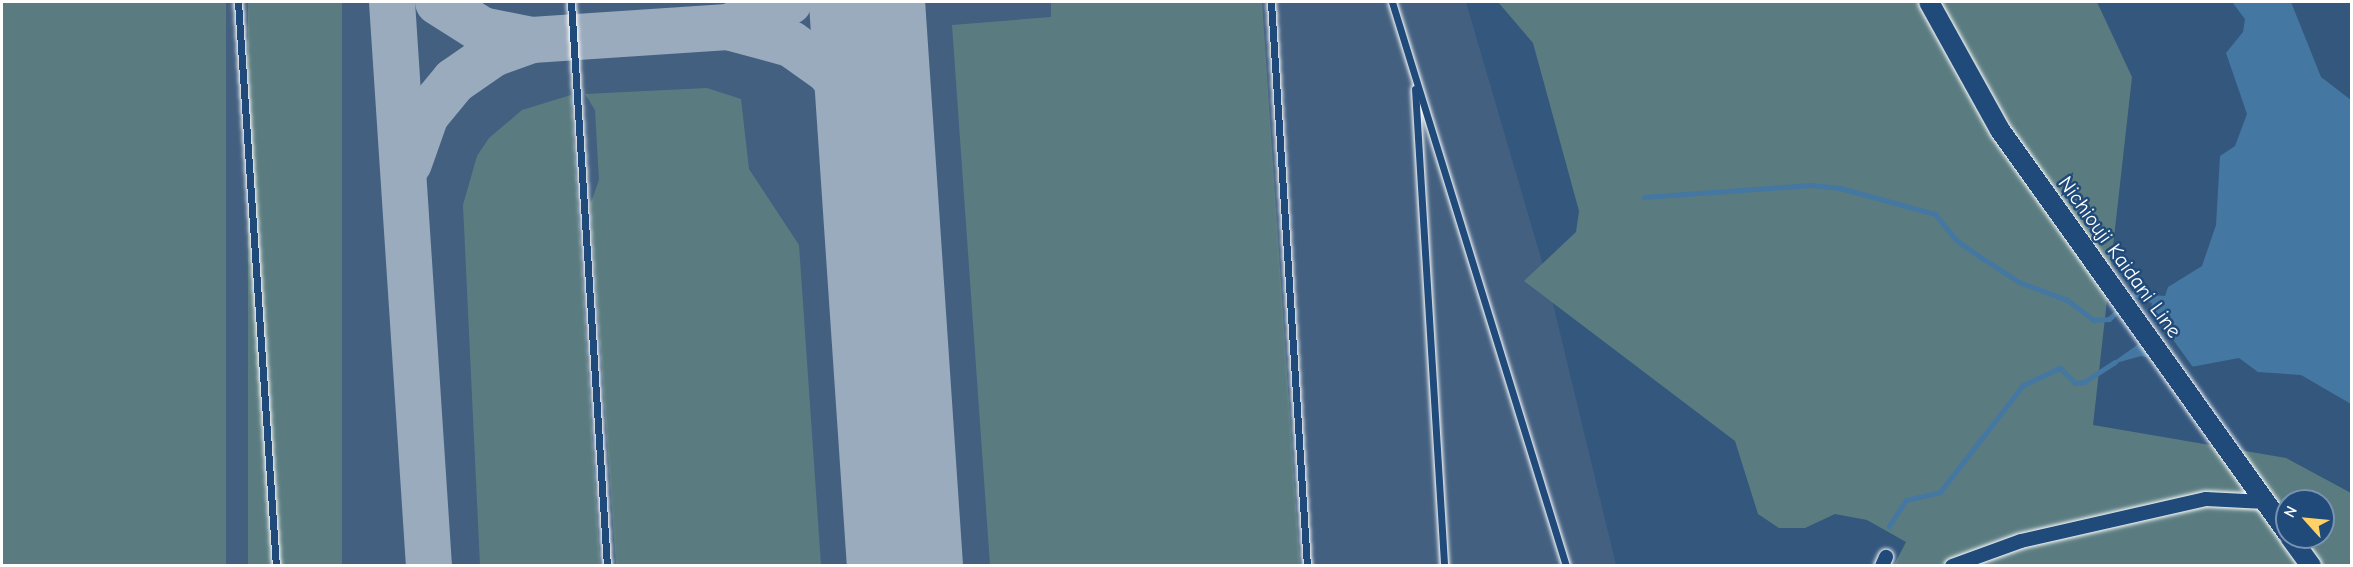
<!DOCTYPE html>
<html>
<head>
<meta charset="utf-8">
<style>
  body { margin:0 }
  #map { position:relative; width:2353px; height:567px; overflow:hidden; background:#34577e; font-family:"Comic Neue",sans-serif }
  div>[style] { position:absolute }
  [style*='--x'] { left:calc(var(--x)*1px); top:calc(var(--y)*1px); width:calc(var(--w)*1px); rotate:calc(var(--a)*1deg) }
  .built>* { inset:0; background:#436080 }
  .green>* { inset:0; background:#5a7c80; transform-origin:0 0 }
  .water>* { inset:0; background:#4477a1 }
  .pier>* { inset:0; background:#34577e }
  .stream>* { height:5px; margin:-2.5px; padding:0 2.5px; transform-origin:2.5px; border-radius:2.5px; background:#4477a1 }
  .taxiway>* { height:46px; margin:-23px; padding:0 23px; transform-origin:23px; border-radius:23px; background:#9aabbe }
  .runway>* { height:116px; margin:-58px; padding:0 58px; transform-origin:58px; border-radius:58px; background:#9aabbe }
  .roads { filter:drop-shadow(0 0 2px #fff) drop-shadow(0 0 2px #fff) }
  .lane>* { height:7px; margin:-3.5px; padding:0 3.5px; transform-origin:3.5px; border-radius:3.5px; background:#1f4a7a }
  .street>* { height:14px; margin:-7px; padding:0 7px; transform-origin:7px; border-radius:7px; background:#1f4a7a }
  .secondary>* { height:20px; margin:-10px; padding:0 10px; transform-origin:10px; border-radius:10px; background:#1f4a7a }
  span { translate:-50% -50%; white-space:nowrap; text-align:center; line-height:1.15; -webkit-text-stroke:5px #1f4a7a; paint-order:stroke }
  .street-label { font-size:21px; color:#fff }
  .frame { position:absolute; inset:0; border:3px solid #fff; pointer-events:none }
  .north { position:absolute; left:2275px; top:489px; width:60px; height:60px; box-sizing:border-box; background:#1f4a7a; border:2px solid #7992af; border-radius:50%; rotate:297deg; font-size:16px; font-weight:700; line-height:24px; text-align:center; color:#fff }
  .north::after { content:''; display:block; margin:auto; width:21px; height:27px; background:#ffd166; clip-path:polygon(50% 0,100% 100%,50% 72%,0 100%) }
</style>
</head>
<body>
<div id="map">
  <div class="built">
    <i style="clip-path:polygon(2px 2px,1466px 2px,1547px 279px,1616px 565px,2px 565px)"></i>
  </div>
  <div class="green">
    <i style="left:2px;top:2px;width:224px;height:563px"></i>
    <i style="left:248px;top:2px;width:94px;height:564px"></i>
    <i style="clip-path:polygon(1051px 2px,1262px 2px,1300px 565px,990px 565px,952px 25px,1051px 17px)"></i>
    <i style="clip-path:polygon(evenodd,1498px 2px,2097px 2px,2132px 77px,2093px 425px,2286px 458px,2351px 493px,2351px 565px,1894px 565px,1906px 542px,1867px 520px,1835px 514px,1805px 528px,1779px 528px,1758px 514px,1735px 441px,1524px 281px,1576px 232px,1579px 211px,1533px 43px,1498px 2px,2287px 501px,2323px 501px,2323px 537px,2287px 537px,2287px 501px)"></i>
    <i style="clip-path:polygon(707px 88px,741px 99px,749px 169px,799px 245px,821px 565px,616px 565px,590px 205px,599px 180px,595px 110px,585px 94px)"></i>
    <i style="clip-path:polygon(571px 95px,600px 565px,480px 565px,463px 205px,477px 156px,489px 138px,522px 110px)"></i>
  </div>
  <div class="water">
    <i style="clip-path:polygon(2232px 2px,2291px 2px,2321px 77px,2351px 100px,2351px 404px,2301px 375px,2258px 372px,2239px 358px,2191px 367px,2141px 356px,2109px 365px,2137px 345px,2149px 323px,2153px 295px,2165px 296px,2168px 287px,2202px 266px,2216px 225px,2220px 156px,2235px 146px,2247px 114px,2226px 53px,2243px 32px,2245px 19px)"></i>
  </div>
  <div class="pier">
    <i style="clip-path:polygon(2148px 305px,2195px 370px,2152px 361px,2136px 339px)"></i>
  </div>
  <div class="stream">
    <i style="--x:1644;--y:197;--w:167;--a:-4.1"></i>
    <i style="--x:1811;--y:185;--w:29;--a:6"></i>
    <i style="--x:1840;--y:188;--w:98;--a:15.3"></i>
    <i style="--x:1935;--y:214;--w:33;--a:51"></i>
    <i style="--x:1956;--y:240;--w:35;--a:35"></i>
    <i style="--x:1985;--y:260;--w:40;--a:32.9"></i>
    <i style="--x:2019;--y:282;--w:51;--a:20.6"></i>
    <i style="--x:2067;--y:300;--w:34;--a:37"></i>
    <i style="--x:2094;--y:320;--w:15;--a:-4"></i>
    <i style="--x:2109;--y:319;--w:18;--a:-43"></i>
    <i style="--x:2128;--y:300;--w:8;--a:-45"></i>
    <i style="--x:2134;--y:294;--w:24;--a:19"></i>
    <i style="--x:1889;--y:526;--w:31;--a:-57"></i>
    <i style="--x:1906;--y:500;--w:35;--a:-13"></i>
    <i style="--x:1940;--y:492;--w:135;--a:-52.2"></i>
    <i style="--x:2023;--y:385;--w:41;--a:-24.7"></i>
    <i style="--x:2060;--y:368;--w:21;--a:45"></i>
    <i style="--x:2075;--y:383;--w:9;--a:-6"></i>
    <i style="--x:2084;--y:382;--w:37;--a:-33"></i>
  </div>
  <div class="taxiway">
    <i style="--x:392;--y:2;--w:565;--a:86.25"></i>
    <i style="--x:438;--y:2;--w:52;--a:32.5"></i>
    <i style="--x:482;--y:30;--w:51;--a:11.3"></i>
    <i style="--x:532;--y:40;--w:196;--a:-3.8"></i>
    <i style="--x:728;--y:27;--w:66;--a:-22.3"></i>
    <i style="--x:728;--y:27;--w:65;--a:15.1"></i>
    <i style="--x:791;--y:44;--w:47;--a:35.4"></i>
    <i style="--x:829;--y:71;--w:58;--a:52.7"></i>
    <i style="--x:864;--y:117;--w:74;--a:77.5"></i>
    <i style="--x:409;--y:163;--w:51;--a:-70.5"></i>
    <i style="--x:426;--y:115;--w:44;--a:-50.5"></i>
    <i style="--x:454;--y:81;--w:47;--a:-34.7"></i>
    <i style="--x:493;--y:54;--w:41;--a:-19.7"></i>
  </div>
  <div class="runway">
    <i style="--x:867;--y:2;--w:565;--a:86.15"></i>
  </div>
  <div class="roads">
    <div class="lane">
      <i style="--x:238;--y:2;--w:565;--a:86.15"></i>
      <i style="--x:571;--y:2;--w:565;--a:86.35"></i>
      <i style="--x:1271;--y:2;--w:565;--a:86.35"></i>
      <i style="--x:1392;--y:2;--w:590;--a:72.85"></i>
      <i style="--x:1415;--y:89;--w:478;--a:86.5"></i>
    </div>
    <div class="street">
      <i style="--x:1882;--y:566;--w:10;--a:-66"></i>
      <i style="--x:1952;--y:566;--w:73;--a:-19.9"></i>
      <i style="--x:2021;--y:541;--w:190;--a:-12.8"></i>
      <i style="--x:2206;--y:499;--w:59;--a:2.9"></i>
    </div>
    <div class="secondary">
      <i style="--x:1929;--y:2;--w:146;--a:61"></i>
      <i style="--x:2000;--y:130;--w:494;--a:54.5"></i>
      <i style="--x:2290;--y:537;--w:36;--a:54"></i>
    </div>
  </div>
  <div class="street-label">
    <span style="left:2120px;top:257px;rotate:54deg">Nichiouji Kaidani Line</span>
  </div>
  <div class="frame"></div>
  <div class="north">N</div>
</div>
</body>
</html>
